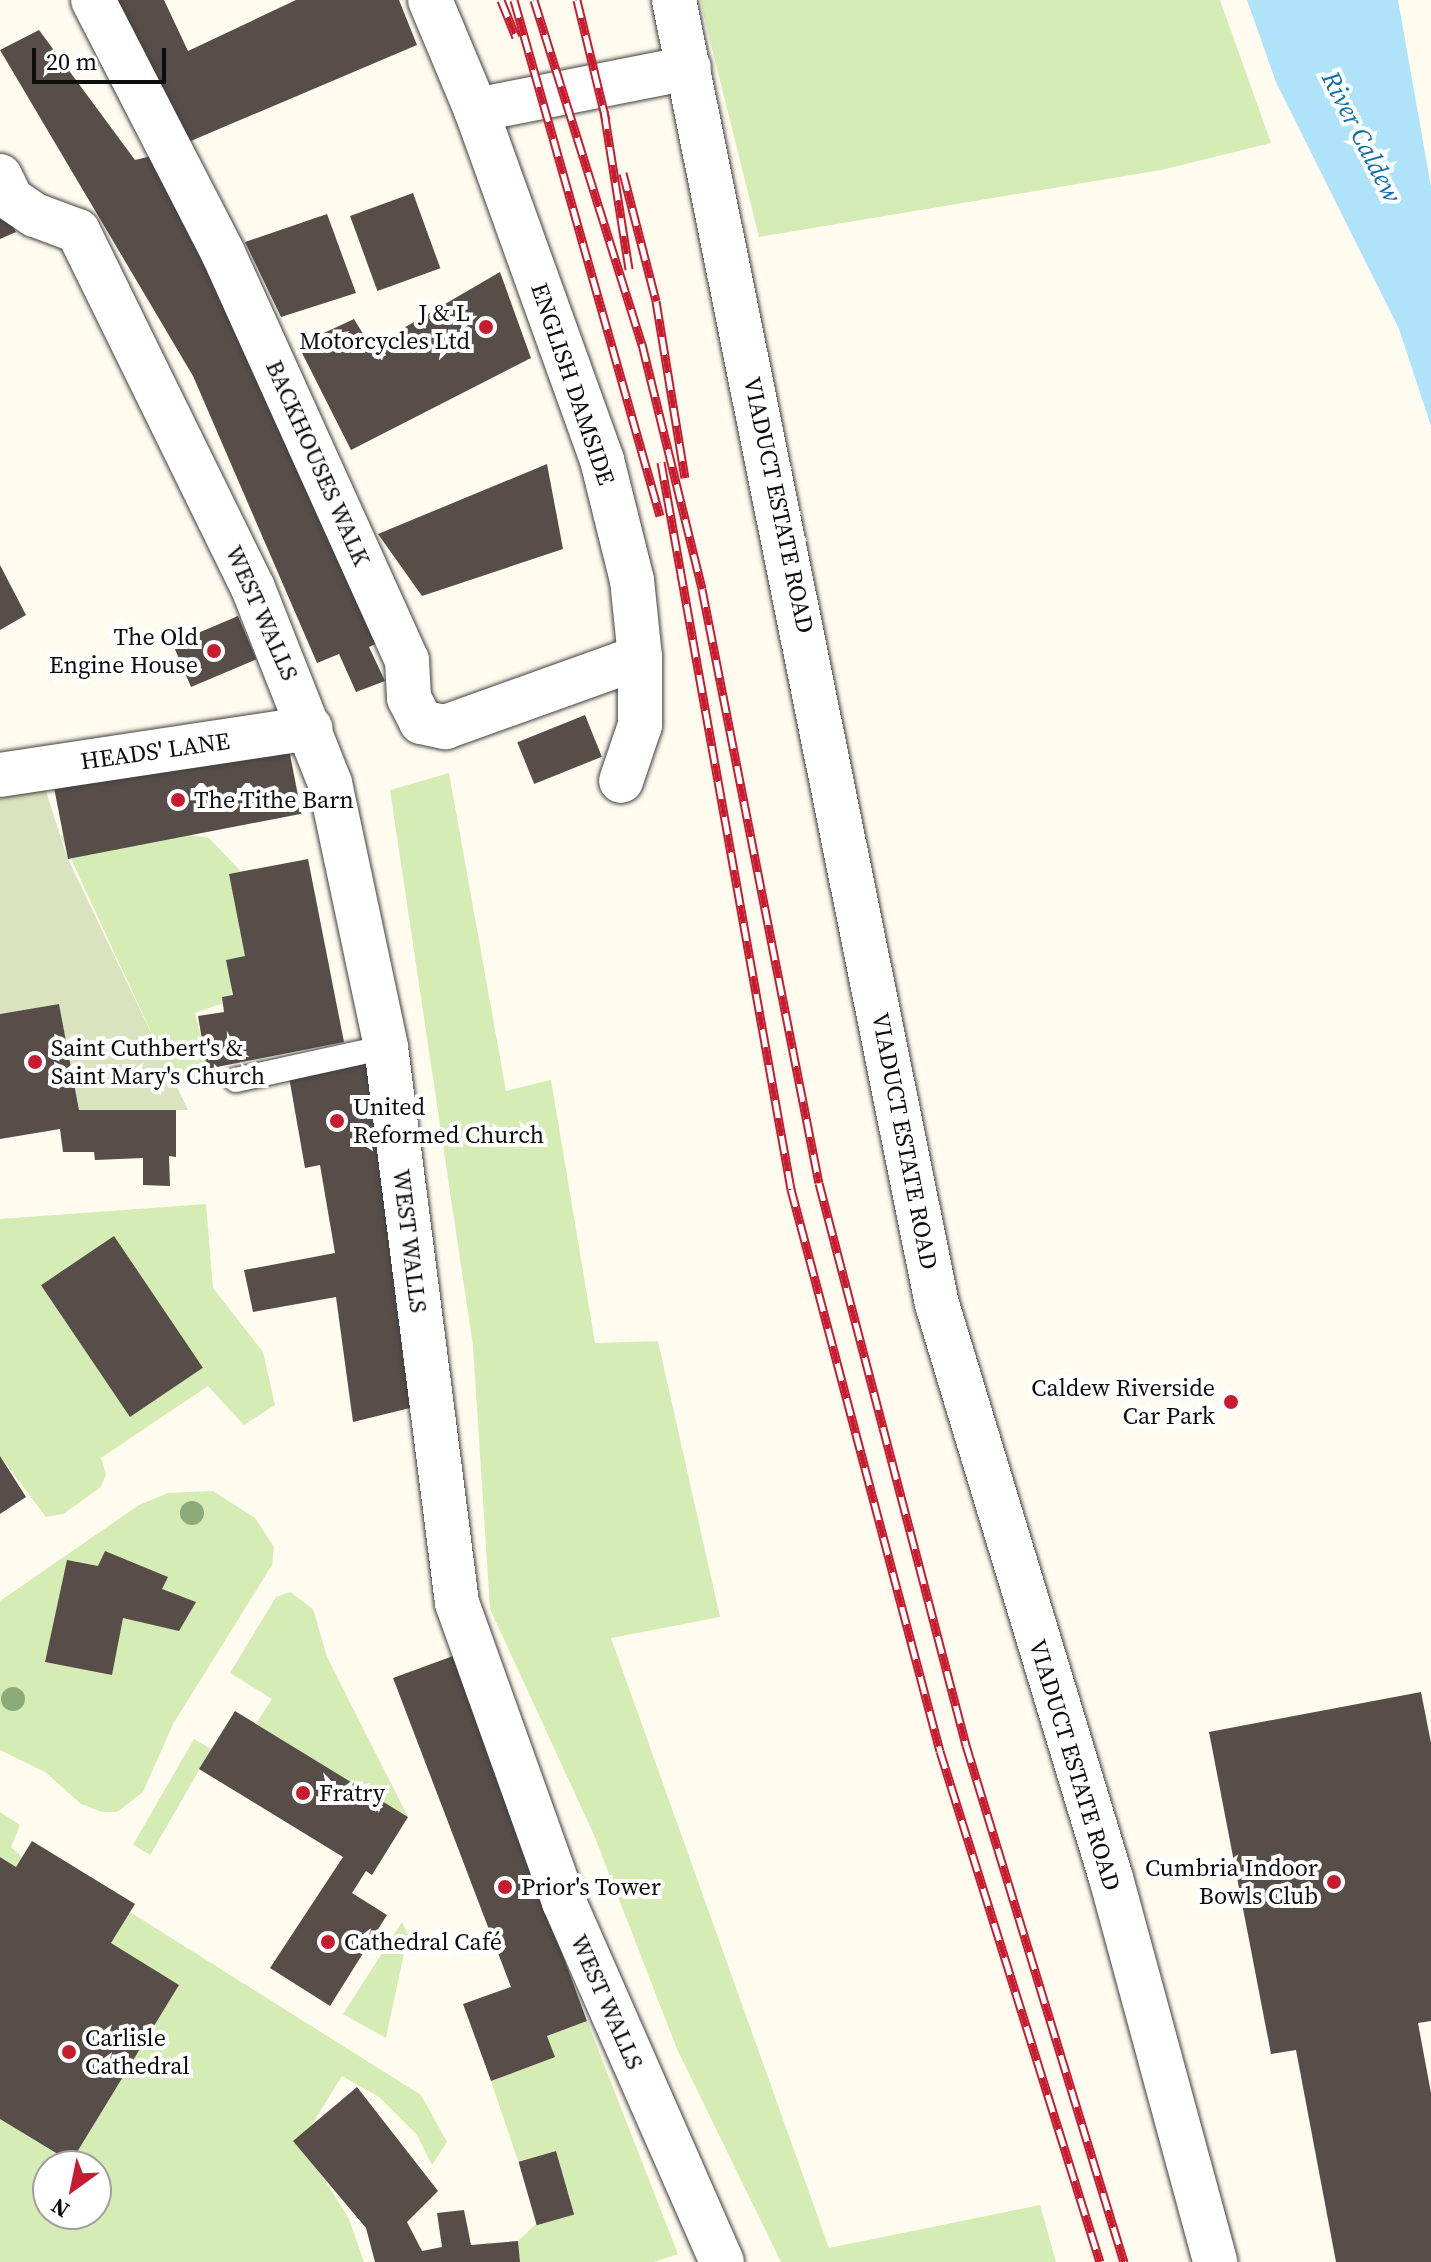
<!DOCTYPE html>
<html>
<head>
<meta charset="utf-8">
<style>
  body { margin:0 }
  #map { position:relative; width:1431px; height:2262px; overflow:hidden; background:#fffbee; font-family:"Source Serif 4",serif }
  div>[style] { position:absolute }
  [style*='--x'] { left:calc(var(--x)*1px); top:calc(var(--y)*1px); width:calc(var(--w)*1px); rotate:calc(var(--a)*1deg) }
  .green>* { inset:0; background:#d5ecb4; transform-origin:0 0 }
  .cemetery>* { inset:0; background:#d9e3bd }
  .water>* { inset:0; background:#aee3fa }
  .pier>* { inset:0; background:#fffbee }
  .building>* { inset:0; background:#574d49; transform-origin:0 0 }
  .roads { filter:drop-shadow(0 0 2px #404040) drop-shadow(0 0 2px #404040) }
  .lane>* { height:24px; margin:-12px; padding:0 12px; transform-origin:12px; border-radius:12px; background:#fff }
  .street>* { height:44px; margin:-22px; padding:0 22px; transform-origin:22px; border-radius:22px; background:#fff }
  .rail>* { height:9px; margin-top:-4.5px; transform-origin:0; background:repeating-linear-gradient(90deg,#fff 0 18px,#c71c2f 0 36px); box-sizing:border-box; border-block:2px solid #c71c2f }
  .trees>* { width:24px; height:24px; margin:-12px; border-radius:50%; background:#8dab79 }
  .dots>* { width:22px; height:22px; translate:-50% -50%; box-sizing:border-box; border:4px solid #fff; border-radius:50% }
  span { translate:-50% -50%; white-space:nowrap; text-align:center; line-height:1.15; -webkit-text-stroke:8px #fff; paint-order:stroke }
  .poi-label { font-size:24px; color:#0d0d0d }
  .right { translate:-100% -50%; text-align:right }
  .left { translate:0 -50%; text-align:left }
  .street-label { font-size:24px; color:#0d0d0d }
  .water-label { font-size:26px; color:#0e6ea8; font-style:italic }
  .north { position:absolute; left:32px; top:2150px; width:80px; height:80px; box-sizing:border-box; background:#fff; border:2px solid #9e9e9e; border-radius:50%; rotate:213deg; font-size:22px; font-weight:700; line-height:32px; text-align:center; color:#0d0d0d }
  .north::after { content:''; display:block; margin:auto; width:28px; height:36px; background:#c71c2f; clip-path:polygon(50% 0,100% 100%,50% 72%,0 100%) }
  .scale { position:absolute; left:32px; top:48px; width:134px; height:36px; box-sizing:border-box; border:4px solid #0d0d0d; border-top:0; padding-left:10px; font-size:24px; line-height:28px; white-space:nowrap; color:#0d0d0d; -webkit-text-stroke:6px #fff; paint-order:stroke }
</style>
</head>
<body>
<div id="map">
  <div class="green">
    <i style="clip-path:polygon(700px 0,1220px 0,1271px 143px,1161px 170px,759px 237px)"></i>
    <i style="clip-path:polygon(449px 773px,506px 1091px,551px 1080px,595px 1343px,658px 1341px,720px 1617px,611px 1638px,829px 2248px,1040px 2205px,1056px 2262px,781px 2262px,677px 2049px,594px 1835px,490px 1609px,473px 1346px,390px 790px)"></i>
    <i style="clip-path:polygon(60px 835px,91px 847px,191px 835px,209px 838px,248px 879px,249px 954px,230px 963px,232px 1000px,195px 1013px,210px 1074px,176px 1086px)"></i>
    <i style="clip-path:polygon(206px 1204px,213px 1288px,263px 1352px,275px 1405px,244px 1425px,208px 1386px,101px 1458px,106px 1474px,101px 1487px,63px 1514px,46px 1517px,0 1456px,0 1219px)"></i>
    <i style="clip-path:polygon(213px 1491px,255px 1518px,274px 1547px,272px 1565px,173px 1724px,143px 1792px,117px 1812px,102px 1812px,81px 1804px,45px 1772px,0 1750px,0 1601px,139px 1505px,168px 1493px)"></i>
    <i style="clip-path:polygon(290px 1592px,313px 1609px,327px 1657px,408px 1817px,256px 1724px,272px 1699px,230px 1673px,276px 1597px)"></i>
    <i style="left:194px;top:1739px;width:20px;height:122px;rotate:30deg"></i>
    <i style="clip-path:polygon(0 1812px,20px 1825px,11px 1847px,22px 1857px,16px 1867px,0 1857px)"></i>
    <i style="clip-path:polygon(evenodd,130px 1912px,421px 2095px,447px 2142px,432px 2165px,417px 2135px,379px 2097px,342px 2076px,301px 2142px,349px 2219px,364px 2262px,0 2262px,0 2119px,71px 2162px,179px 1985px,111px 1943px,130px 1912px,48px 2166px,96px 2166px,96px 2214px,48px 2214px,48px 2166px)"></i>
    <i style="clip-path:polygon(402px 1922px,408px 1934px,386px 2038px,343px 2014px)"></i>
    <i style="clip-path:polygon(587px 2021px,678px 2254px,654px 2262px,520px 2262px,518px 2241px,536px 2224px,574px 2213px,556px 2151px,518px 2161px,491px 2081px,554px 2057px,547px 2036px)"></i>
  </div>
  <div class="cemetery">
    <i style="clip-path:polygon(43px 782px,67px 857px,188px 1110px,79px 1110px,59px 1004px,0 1014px,0 788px)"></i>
  </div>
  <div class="water">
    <i style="clip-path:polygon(1247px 0,1418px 0,1431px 22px,1431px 426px,1399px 329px,1276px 82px)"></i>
  </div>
  <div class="pier">
    <i style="clip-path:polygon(1398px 0,1422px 0,1431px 14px,1431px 187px)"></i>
  </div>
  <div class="building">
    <i style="clip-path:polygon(102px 0,164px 0,188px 51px,296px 0,399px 0,417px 45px,172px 149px)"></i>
    <i style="clip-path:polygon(39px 30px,135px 160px,156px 155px,386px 639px,369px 647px,385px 681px,356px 692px,339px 654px,317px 663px,193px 376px,0 50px)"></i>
    <i style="left:413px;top:193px;width:80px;height:67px;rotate:70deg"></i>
    <i style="clip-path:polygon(0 202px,16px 232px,0 239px)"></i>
    <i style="clip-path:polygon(327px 214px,356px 293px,281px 317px,245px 242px)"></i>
    <i style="clip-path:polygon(500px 272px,531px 358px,351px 450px,298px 345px,354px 319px,371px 347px)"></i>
    <i style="clip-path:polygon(547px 464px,563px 549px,422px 596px,378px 534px)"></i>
    <i style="clip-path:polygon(0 565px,26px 615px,0 630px)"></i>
    <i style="left:238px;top:616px;width:47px;height:71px;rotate:67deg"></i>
    <i style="left:585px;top:715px;width:45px;height:73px;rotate:68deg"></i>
    <i style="left:288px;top:744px;width:71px;height:238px;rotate:79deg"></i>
    <i style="clip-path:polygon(308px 859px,344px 1042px,207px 1069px,198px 1016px,224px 1012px,222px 997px,233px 995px,226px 960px,245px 956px,229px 874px)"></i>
    <i style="clip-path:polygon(59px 1004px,79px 1110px,176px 1110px,176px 1157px,169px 1156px,170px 1186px,143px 1185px,143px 1158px,95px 1160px,94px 1152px,63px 1152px,60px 1129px,0 1139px,0 1014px)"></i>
    <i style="clip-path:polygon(369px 1063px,414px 1407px,353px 1422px,336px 1297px,253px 1312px,244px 1270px,335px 1253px,320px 1165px,305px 1168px,289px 1077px)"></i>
    <i style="left:114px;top:1236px;width:159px;height:88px;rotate:56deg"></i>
    <i style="clip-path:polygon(0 1456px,26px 1497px,0 1514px)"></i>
    <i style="clip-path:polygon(105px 1551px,168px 1577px,162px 1589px,196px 1602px,179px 1631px,123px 1618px,112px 1675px,45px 1662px,67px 1560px,98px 1566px)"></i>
    <i style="clip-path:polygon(453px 1656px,587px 2021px,547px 2036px,555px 2057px,491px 2081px,463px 2004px,511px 1987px,393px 1678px)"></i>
    <i style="clip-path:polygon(1421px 1692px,1431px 1743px,1431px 2021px,1418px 2023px,1431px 2093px,1431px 2262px,1336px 2262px,1296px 2050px,1271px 2054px,1209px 1732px)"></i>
    <i style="clip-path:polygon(235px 1711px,408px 1817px,372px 1875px,366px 1871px,352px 1893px,387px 1915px,330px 2006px,270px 1968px,343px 1857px,199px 1769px)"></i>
    <i style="clip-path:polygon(32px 1841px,135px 1904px,111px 1943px,179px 1985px,71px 2162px,0 2119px,0 1857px,16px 1867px)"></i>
    <i style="clip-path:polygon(357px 2087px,438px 2191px,407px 2222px,422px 2251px,442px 2247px,437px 2213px,464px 2210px,471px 2245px,518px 2241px,520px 2262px,375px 2262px,366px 2228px,293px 2141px)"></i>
    <i style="left:556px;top:2151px;width:66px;height:39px;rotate:74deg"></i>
  </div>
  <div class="roads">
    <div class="lane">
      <i style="--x:236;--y:1080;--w:154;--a:-12.4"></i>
    </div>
    <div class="street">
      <i style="--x:93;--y:0;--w:284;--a:62.8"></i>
      <i style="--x:223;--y:253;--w:447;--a:65.7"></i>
      <i style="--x:407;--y:660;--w:38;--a:87"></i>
      <i style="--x:409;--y:698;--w:27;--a:63"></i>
      <i style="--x:421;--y:722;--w:25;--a:12"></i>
      <i style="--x:445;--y:727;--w:207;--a:-19.7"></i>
      <i style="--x:430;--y:0;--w:119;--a:67.3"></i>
      <i style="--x:476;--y:110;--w:372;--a:70.2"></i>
      <i style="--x:602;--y:460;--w:124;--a:76"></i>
      <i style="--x:632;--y:580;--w:77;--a:84.1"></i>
      <i style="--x:640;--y:657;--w:68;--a:90"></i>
      <i style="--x:640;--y:725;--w:59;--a:108.7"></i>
      <i style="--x:674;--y:0;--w:1330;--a:78.6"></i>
      <i style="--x:937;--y:1304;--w:600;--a:73.14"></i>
      <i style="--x:1111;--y:1878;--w:398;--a:74.8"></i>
      <i style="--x:476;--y:110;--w:217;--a:-11.2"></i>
      <i style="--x:0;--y:176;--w:25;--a:64"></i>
      <i style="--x:11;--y:199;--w:29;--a:34"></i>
      <i style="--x:35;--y:215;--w:46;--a:20.4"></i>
      <i style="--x:78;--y:231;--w:398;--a:63.9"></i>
      <i style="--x:253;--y:588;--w:210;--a:68.5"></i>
      <i style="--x:330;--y:783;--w:270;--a:78"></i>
      <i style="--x:386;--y:1047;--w:561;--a:82.72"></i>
      <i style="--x:457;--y:1603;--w:318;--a:70.3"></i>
      <i style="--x:564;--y:1902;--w:393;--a:66.3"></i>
      <i style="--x:0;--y:775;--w:314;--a:-8.6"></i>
    </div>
  </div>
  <div class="rail">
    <i style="--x:501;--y:0;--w:40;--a:68"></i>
    <i style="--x:514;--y:0;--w:536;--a:74.2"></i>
    <i style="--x:534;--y:0;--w:361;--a:72.6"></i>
    <i style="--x:642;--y:344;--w:252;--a:76.2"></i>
    <i style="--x:702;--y:589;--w:605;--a:78.86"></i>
    <i style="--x:819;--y:1183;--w:581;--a:75.34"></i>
    <i style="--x:966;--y:1745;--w:541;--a:73.01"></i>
    <i style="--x:577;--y:0;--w:123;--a:76.4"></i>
    <i style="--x:604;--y:111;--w:160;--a:81"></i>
    <i style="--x:623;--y:173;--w:132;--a:75.5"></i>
    <i style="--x:656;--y:301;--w:179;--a:80.7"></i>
    <i style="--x:661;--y:462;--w:739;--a:79.86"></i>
    <i style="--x:791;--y:1189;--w:581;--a:75.15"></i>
    <i style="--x:940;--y:1751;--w:535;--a:72.61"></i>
  </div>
  <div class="trees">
    <i style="left:192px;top:1513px"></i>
    <i style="left:13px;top:1699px"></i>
  </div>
  <div class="dots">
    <i style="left:486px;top:327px;background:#c71c2f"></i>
    <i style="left:214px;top:651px;background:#c71c2f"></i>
    <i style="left:178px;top:800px;background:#c71c2f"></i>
    <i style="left:35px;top:1062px;background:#c71c2f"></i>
    <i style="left:337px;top:1121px;background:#c71c2f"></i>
    <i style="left:1231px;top:1402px;background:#c71c2f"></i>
    <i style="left:303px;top:1793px;background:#c71c2f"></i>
    <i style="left:1334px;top:1882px;background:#c71c2f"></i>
    <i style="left:505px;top:1887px;background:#c71c2f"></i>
    <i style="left:328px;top:1942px;background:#c71c2f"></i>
    <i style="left:69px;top:2052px;background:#c71c2f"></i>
  </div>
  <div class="poi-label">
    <span class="right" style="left:470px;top:327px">J &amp; L<br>Motorcycles Ltd</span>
    <span class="right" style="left:198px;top:651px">The Old<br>Engine House</span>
    <span class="left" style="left:194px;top:800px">The Tithe Barn</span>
    <span class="left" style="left:51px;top:1062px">Saint Cuthbert's &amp;<br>Saint Mary's Church</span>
    <span class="left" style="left:353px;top:1121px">United<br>Reformed Church</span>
    <span class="right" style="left:1215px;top:1402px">Caldew Riverside<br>Car Park</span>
    <span class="left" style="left:319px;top:1793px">Fratry</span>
    <span class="right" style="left:1318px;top:1882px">Cumbria Indoor<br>Bowls Club</span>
    <span class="left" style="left:521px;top:1887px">Prior's Tower</span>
    <span class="left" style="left:344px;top:1942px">Cathedral Café</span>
    <span class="left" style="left:85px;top:2052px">Carlisle<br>Cathedral</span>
  </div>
  <div class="street-label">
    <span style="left:573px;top:384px;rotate:71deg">ENGLISH DAMSIDE</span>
    <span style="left:318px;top:463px;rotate:66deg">BACKHOUSES WALK</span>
    <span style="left:779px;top:505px;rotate:78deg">VIADUCT ESTATE ROAD</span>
    <span style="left:262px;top:613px;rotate:66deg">WEST WALLS</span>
    <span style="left:155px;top:751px;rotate:-8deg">HEADS' LANE</span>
    <span style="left:905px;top:1141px;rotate:79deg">VIADUCT ESTATE ROAD</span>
    <span style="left:410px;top:1241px;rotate:83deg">WEST WALLS</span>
    <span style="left:1075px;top:1765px;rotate:73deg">VIADUCT ESTATE ROAD</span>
    <span style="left:607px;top:2002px;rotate:66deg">WEST WALLS</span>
  </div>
  <div class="water-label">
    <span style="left:1361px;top:137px;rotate:63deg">River Caldew</span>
  </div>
  <div class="north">N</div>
  <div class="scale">20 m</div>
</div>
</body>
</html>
